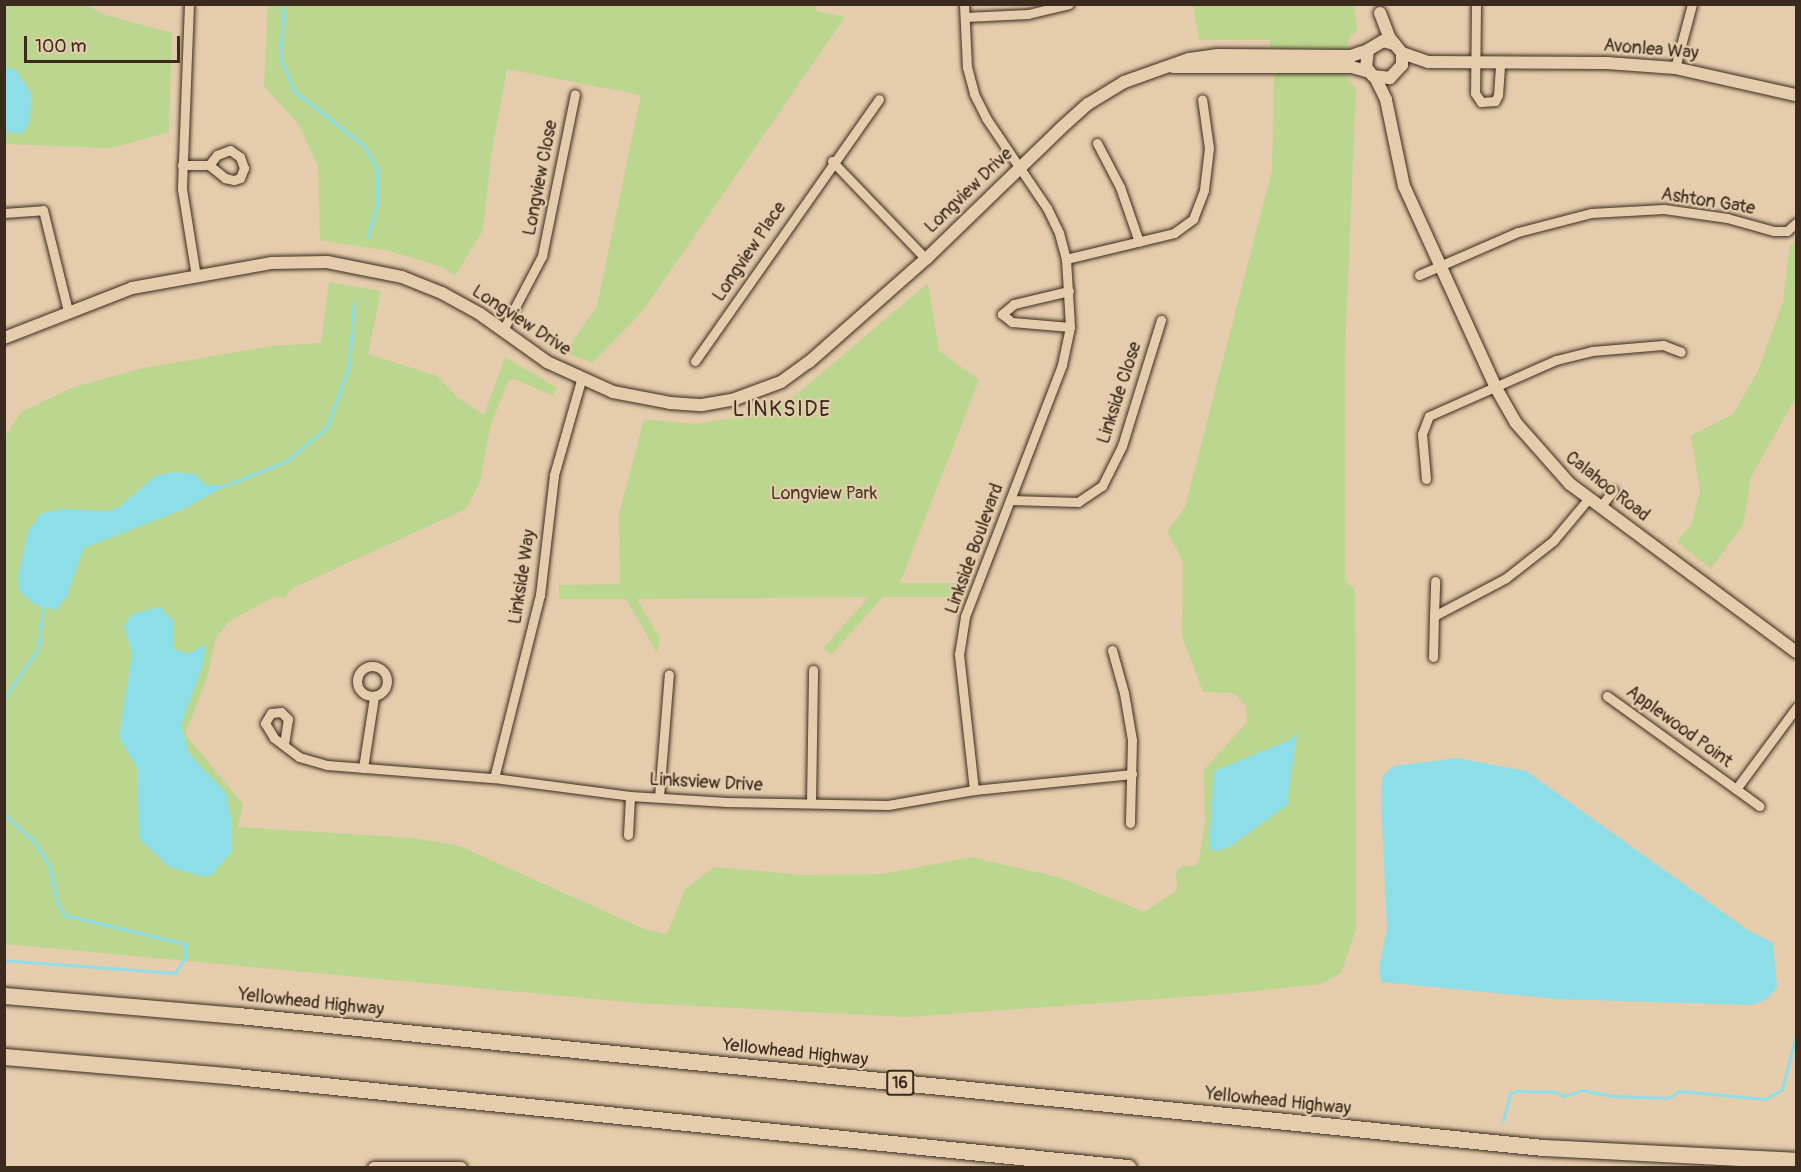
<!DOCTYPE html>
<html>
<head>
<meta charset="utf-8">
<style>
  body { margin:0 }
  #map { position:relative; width:1801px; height:1172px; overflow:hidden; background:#e4ccac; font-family:Pangolin,sans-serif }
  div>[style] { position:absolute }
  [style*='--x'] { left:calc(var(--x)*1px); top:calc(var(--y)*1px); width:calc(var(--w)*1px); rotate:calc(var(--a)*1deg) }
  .green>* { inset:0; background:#bbd68e }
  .water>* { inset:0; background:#8ddee6 }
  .stream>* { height:3px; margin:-1.5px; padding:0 1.5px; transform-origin:1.5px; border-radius:1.5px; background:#8ddee6 }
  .roads { filter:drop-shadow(0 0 2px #3b2a1e) drop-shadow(0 0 2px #3b2a1e) }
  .minor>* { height:9px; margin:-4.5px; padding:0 4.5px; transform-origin:4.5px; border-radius:4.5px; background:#e4ccac }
  .minor>.ring { margin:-4.5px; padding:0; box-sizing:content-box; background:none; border:9px solid #e4ccac; border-radius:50% }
  .tertiary>* { height:12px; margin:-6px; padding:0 6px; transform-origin:6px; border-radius:6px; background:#e4ccac }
  .motorway>* { height:16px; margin:-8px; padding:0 8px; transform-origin:8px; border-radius:8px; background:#e4ccac }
  span { translate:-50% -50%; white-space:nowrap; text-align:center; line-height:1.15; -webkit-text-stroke:4.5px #e4ccac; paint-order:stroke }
  .shield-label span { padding:2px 4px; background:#e4ccac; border:2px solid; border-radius:4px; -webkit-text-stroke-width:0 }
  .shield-label { font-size:16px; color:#3b2a1e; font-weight:700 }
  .street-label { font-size:18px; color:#3b2a1e }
  .park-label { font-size:18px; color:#483b29 }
  .quarter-label { font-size:21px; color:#3b2a1e; letter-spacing:1.5px }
  .frame { position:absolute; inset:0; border:6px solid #3b2a1e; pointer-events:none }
  .scale { position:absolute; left:24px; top:36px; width:156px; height:27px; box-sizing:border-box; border:3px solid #3b2a1e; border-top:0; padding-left:8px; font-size:18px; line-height:21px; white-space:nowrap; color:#3b2a1e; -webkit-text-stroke:4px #e4ccac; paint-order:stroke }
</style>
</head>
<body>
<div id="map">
  <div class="green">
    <i style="clip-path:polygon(816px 4px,815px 11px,845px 17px,642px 312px,592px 363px,565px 352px,597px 306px,641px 95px,507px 69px,491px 156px,483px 230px,455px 276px,442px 267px,389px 251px,320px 240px,318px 166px,299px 125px,264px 86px,268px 5px)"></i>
    <i style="clip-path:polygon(5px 5px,87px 5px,105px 15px,172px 33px,169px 132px,112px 148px,5px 144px)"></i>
    <i style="clip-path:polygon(1193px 5px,1354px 5px,1357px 30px,1348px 39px,1347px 80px,1356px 88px,1345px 349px,1345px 581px,1355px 590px,1356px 929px,1341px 973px,1321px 984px,1226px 994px,908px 1017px,639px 1003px,5px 944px,5px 436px,21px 412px,74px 387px,139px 369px,272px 346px,321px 343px,329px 282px,381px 291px,368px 354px,437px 376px,458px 398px,484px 415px,505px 357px,557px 388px,553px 396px,514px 379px,508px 381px,490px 427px,480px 482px,466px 509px,293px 588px,284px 598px,274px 597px,228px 622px,216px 638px,207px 678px,185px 734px,243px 804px,238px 827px,413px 838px,459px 846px,647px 930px,667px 934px,685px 889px,714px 867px,802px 875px,883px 874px,971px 857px,1061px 878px,1144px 912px,1177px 890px,1176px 872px,1182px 866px,1195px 866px,1199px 860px,1205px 824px,1204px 770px,1247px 722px,1246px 706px,1234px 693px,1203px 692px,1182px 636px,1183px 561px,1167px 532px,1185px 507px,1272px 170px,1274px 79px,1270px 40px,1199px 40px)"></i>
    <i style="clip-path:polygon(1796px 242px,1796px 397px,1751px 477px,1743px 525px,1711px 569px,1677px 542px,1692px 523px,1700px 490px,1691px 436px,1733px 414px,1757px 373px,1783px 302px,1790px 245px)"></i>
    <i style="clip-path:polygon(928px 283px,939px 351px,979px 380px,900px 583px,960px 583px,954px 597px,883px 597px,831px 655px,823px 648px,869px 597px,637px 599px,660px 639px,657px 653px,626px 599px,559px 599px,559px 585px,620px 584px,619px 514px,644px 419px,696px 424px,746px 416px,796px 395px)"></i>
  </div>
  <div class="water">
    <i style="clip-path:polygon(5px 67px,16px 70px,31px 94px,30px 121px,22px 134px,5px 132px)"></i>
    <i style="clip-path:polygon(173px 472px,194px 474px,206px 485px,227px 485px,182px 510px,84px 548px,66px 598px,56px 610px,35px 605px,19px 591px,18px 575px,28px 532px,40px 514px,61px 509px,109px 511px,118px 508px,155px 476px)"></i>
    <i style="clip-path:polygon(160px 607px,174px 622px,174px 649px,187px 654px,205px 645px,204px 661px,181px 725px,189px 754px,226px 793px,232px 822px,232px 851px,212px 875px,204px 877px,169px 867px,139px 839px,137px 768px,119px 737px,132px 654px,124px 626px,132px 614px)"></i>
    <i style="clip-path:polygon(1297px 733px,1287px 805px,1231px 846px,1219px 851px,1209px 849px,1214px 771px,1290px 740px)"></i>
    <i style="clip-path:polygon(1457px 758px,1526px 771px,1749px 931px,1773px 943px,1777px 987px,1767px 999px,1752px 1005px,1558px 999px,1381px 982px,1379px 968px,1387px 929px,1381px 798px,1383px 775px,1394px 766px)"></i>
  </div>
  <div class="stream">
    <i style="--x:284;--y:4;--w:53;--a:94.3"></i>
    <i style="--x:280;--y:57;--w:35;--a:68"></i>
    <i style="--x:293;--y:90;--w:89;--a:38.2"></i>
    <i style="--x:363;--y:145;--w:27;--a:59"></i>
    <i style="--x:377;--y:168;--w:37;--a:90"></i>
    <i style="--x:377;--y:205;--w:34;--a:107"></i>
    <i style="--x:227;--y:485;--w:64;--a:-22.1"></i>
    <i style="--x:286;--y:461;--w:53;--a:-39.7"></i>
    <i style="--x:327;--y:427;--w:65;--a:-70.2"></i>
    <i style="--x:349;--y:366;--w:64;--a:-85.5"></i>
    <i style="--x:4;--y:698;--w:60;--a:-55.2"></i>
    <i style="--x:38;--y:649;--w:40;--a:-82.9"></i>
    <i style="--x:4;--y:814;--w:42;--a:43.1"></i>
    <i style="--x:35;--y:843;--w:26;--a:58"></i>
    <i style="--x:49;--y:865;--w:38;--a:78"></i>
    <i style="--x:57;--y:902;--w:15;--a:62"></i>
    <i style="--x:64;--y:915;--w:124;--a:13.5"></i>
    <i style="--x:185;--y:944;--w:14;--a:90"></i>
    <i style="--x:185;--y:958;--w:18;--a:124"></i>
    <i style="--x:175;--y:973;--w:171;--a:-175.7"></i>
    <i style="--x:1503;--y:1120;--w:28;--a:-75"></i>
    <i style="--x:1510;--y:1093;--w:6;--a:-18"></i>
    <i style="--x:1516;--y:1091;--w:39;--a:1"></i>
    <i style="--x:1555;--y:1092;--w:10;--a:24"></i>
    <i style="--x:1564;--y:1096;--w:19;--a:-18"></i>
    <i style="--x:1582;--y:1090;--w:31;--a:11"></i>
    <i style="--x:1612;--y:1096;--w:56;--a:2"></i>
    <i style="--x:1668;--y:1098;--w:13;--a:-32"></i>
    <i style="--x:1679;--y:1091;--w:86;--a:5.3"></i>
    <i style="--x:1765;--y:1099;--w:20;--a:-30"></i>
    <i style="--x:1782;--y:1089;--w:55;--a:-75.2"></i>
    <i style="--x:1499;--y:1168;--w:2;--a:-90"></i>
  </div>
  <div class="roads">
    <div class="minor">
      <i style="--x:189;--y:4;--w:185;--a:92.2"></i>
      <i style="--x:182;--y:189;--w:88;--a:80.9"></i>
      <i style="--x:964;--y:4;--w:63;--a:87.3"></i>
      <i style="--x:967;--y:67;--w:28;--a:75"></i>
      <i style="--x:974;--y:94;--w:27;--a:63"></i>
      <i style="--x:986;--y:118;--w:109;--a:55.9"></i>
      <i style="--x:1047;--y:208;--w:28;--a:64"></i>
      <i style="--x:1059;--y:233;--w:27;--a:75"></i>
      <i style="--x:1066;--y:259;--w:68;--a:86.6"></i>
      <i style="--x:1070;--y:327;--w:39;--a:102"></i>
      <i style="--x:1062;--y:365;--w:270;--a:111.1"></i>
      <i style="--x:965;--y:617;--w:37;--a:99"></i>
      <i style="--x:959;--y:654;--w:137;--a:83.7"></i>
      <i style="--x:1476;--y:4;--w:89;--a:90.6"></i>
      <i style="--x:1475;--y:93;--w:11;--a:56"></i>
      <i style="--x:1481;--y:102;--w:14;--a:-4"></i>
      <i style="--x:1495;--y:101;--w:7;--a:-63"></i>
      <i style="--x:1498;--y:95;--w:32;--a:-86"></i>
      <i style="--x:965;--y:17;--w:63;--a:-2.7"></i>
      <i style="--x:1028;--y:14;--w:42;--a:-13.7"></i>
      <i style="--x:1675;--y:68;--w:66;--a:-75.1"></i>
      <i style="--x:1097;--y:143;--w:50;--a:62.4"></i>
      <i style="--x:1120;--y:187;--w:58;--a:70.9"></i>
      <i style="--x:832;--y:161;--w:136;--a:46.2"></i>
      <i style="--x:182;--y:165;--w:27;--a:0"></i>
      <i style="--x:209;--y:165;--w:21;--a:39"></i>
      <i style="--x:225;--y:178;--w:9;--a:13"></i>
      <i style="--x:234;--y:180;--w:6;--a:-18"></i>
      <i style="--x:240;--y:178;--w:11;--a:-68"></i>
      <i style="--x:244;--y:168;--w:12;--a:-110"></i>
      <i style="--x:240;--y:157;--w:12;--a:-145"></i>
      <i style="--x:230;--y:150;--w:14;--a:159"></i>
      <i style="--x:217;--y:155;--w:13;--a:129"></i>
      <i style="--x:4;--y:213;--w:39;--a:-4"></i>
      <i style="--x:43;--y:210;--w:104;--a:76.1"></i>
      <i style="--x:1066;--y:259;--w:111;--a:-13.5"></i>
      <i style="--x:1174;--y:233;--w:24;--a:-36"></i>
      <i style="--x:1193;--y:219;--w:31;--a:-69"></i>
      <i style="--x:1204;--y:190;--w:42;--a:-83.2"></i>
      <i style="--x:1209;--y:148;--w:49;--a:-98.1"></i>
      <i style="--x:1419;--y:275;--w:108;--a:-23.5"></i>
      <i style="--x:1518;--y:232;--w:75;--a:-14.6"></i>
      <i style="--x:1591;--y:213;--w:73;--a:-3.1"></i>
      <i style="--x:1664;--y:209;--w:64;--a:8.1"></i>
      <i style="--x:1727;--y:218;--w:49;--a:15.5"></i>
      <i style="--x:1774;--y:231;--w:13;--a:0"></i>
      <i style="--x:1787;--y:231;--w:12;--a:-42"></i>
      <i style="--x:1069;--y:291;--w:57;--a:166.7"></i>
      <i style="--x:1014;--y:304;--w:16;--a:140"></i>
      <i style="--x:1002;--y:314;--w:13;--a:39"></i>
      <i style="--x:1012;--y:322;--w:58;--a:4.9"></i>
      <i style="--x:503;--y:330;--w:84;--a:-62.2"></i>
      <i style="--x:542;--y:256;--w:165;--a:-78.5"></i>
      <i style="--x:695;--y:361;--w:320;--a:-54.9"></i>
      <i style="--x:1426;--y:479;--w:45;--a:-95.1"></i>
      <i style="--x:1422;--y:434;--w:19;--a:-69"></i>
      <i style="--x:1429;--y:416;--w:139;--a:-23.8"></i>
      <i style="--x:1556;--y:360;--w:37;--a:-14"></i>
      <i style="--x:1592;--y:351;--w:71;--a:-4.8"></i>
      <i style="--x:1663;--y:345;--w:19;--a:21"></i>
      <i style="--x:1010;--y:500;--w:68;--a:1.7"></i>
      <i style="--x:1078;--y:502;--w:29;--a:-34"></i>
      <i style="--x:1102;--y:486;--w:45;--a:-63.4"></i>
      <i style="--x:1122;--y:446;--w:132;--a:-72.8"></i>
      <i style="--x:1600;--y:507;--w:21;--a:-51"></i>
      <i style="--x:1434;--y:616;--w:35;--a:-88"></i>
      <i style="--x:1112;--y:650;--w:45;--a:74.4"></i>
      <i style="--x:1124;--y:693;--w:48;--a:80.3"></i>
      <i style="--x:1132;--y:740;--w:83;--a:91.4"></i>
      <i style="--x:1433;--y:657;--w:41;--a:-88.6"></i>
      <i style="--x:1434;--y:616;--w:81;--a:-27.8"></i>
      <i style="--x:1506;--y:578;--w:60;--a:-38.2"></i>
      <i style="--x:1553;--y:541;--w:56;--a:-50.1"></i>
      <i class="ring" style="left:357px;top:666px;width:21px;height:21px"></i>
      <i style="--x:1607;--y:696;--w:159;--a:35.8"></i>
      <i style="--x:1736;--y:789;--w:101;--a:-53.5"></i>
      <i style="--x:284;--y:744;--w:25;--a:-81"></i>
      <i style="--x:288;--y:719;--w:10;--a:-135"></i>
      <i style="--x:281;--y:712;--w:10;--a:174"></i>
      <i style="--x:271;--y:713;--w:12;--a:121"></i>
      <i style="--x:265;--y:723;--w:17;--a:59"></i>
      <i style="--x:274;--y:738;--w:31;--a:37"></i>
      <i style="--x:299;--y:757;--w:29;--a:16"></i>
      <i style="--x:327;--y:765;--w:168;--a:4.5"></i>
      <i style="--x:494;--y:778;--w:137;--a:7.5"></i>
      <i style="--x:630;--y:796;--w:97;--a:3.5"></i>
      <i style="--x:727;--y:802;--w:161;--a:1.1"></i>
      <i style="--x:888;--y:805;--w:87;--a:-9.9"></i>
      <i style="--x:974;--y:790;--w:159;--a:-5.8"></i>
      <i style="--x:363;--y:768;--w:72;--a:-81.2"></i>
      <i style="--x:494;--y:778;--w:189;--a:-75.9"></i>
      <i style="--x:540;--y:595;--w:121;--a:-83.3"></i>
      <i style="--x:554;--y:475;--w:99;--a:-74.1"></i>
      <i style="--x:1736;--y:789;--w:29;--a:36"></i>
      <i style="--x:659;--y:797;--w:123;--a:-85.4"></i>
      <i style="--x:811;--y:803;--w:133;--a:-89.1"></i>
      <i style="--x:628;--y:835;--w:39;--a:-87"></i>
    </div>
    <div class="tertiary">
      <i style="--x:1380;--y:13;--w:26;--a:69"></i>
      <i style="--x:1389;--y:37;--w:21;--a:51"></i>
      <i style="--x:1402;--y:53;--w:12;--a:90"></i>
      <i style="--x:1402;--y:65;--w:18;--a:133"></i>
      <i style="--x:1390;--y:78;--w:17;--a:-173"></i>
      <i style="--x:1373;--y:76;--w:11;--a:-128"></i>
      <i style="--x:1366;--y:67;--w:17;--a:-83"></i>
      <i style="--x:1368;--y:50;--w:17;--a:-31"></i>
      <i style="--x:1383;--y:41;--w:11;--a:15"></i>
      <i style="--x:1402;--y:53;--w:28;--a:19"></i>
      <i style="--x:1428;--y:62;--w:179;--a:0.3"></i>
      <i style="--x:1607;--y:63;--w:68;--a:4.2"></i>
      <i style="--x:1675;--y:68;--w:124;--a:12.6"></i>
      <i style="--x:1173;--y:67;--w:179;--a:0"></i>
      <i style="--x:1352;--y:67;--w:18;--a:16"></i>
      <i style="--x:1375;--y:77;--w:25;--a:64"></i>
      <i style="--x:1386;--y:100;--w:88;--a:78.2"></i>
      <i style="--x:1404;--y:186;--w:222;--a:65.5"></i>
      <i style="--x:1496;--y:388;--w:40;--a:60.3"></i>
      <i style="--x:1516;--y:423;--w:81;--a:48.5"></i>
      <i style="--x:1570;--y:484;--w:282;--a:36.6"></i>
      <i style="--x:4;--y:338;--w:137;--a:-21.3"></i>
      <i style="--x:132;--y:288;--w:141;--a:-10.2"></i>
      <i style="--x:271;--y:263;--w:56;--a:-1"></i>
      <i style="--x:327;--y:262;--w:76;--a:11.3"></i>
      <i style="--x:402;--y:277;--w:43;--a:21.8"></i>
      <i style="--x:442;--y:293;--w:43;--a:28.9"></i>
      <i style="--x:480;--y:314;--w:82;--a:35.6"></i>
      <i style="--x:547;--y:362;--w:72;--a:24.4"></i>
      <i style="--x:613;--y:392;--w:58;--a:10.9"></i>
      <i style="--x:670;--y:403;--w:32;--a:4"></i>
      <i style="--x:702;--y:405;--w:34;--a:-10"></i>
      <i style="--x:735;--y:399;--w:49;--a:-20.3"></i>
      <i style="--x:781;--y:382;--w:34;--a:-36"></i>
      <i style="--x:809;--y:362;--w:156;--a:-41.4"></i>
      <i style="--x:926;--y:259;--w:187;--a:-44.1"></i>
      <i style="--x:1060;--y:129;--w:38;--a:-42"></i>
      <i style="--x:1088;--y:104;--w:42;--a:-31.4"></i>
      <i style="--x:1124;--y:82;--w:69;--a:-19.5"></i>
      <i style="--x:1189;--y:59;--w:29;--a:-8"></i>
      <i style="--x:1218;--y:55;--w:133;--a:0.4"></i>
      <i style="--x:1351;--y:56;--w:18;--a:-19"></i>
      <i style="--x:374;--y:1168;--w:87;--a:0"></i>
    </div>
    <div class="motorway">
      <i style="--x:4;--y:996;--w:236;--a:4.9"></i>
      <i style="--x:239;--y:1016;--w:1311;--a:5.78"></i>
      <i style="--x:1543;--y:1148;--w:253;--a:2.9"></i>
      <i style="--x:4;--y:1057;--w:233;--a:4.9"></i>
      <i style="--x:236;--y:1077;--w:897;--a:5.83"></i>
    </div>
  </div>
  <div class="shield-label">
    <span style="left:900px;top:1083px">16</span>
  </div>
  <div class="street-label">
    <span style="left:1651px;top:50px;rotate:5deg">Avonlea Way</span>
    <span style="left:541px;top:178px;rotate:-79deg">Longview Close</span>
    <span style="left:969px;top:191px;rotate:-44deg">Longview Drive</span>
    <span style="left:1708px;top:202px;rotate:9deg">Ashton Gate</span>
    <span style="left:750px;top:252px;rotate:-56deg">Longview Place</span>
    <span style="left:521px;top:321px;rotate:33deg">Longview Drive</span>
    <span style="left:1120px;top:393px;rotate:-72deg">Linkside Close</span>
    <span style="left:1607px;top:487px;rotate:38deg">Calahoo Road</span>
    <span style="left:975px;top:549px;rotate:-70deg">Linkside Boulevard</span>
    <span style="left:523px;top:577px;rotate:-81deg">Linkside Way</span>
    <span style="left:1679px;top:727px;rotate:36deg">Applewood Point</span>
    <span style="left:706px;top:783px;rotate:3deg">Linksview Drive</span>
    <span style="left:311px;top:1003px;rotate:6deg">Yellowhead Highway</span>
    <span style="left:795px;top:1053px;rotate:6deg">Yellowhead Highway</span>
    <span style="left:1278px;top:1102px;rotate:6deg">Yellowhead Highway</span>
  </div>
  <div class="park-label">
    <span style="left:824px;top:494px">Longview Park</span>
  </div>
  <div class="quarter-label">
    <span style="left:782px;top:410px">LINKSIDE</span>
  </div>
  <div class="frame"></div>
  <div class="scale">100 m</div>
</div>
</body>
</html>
